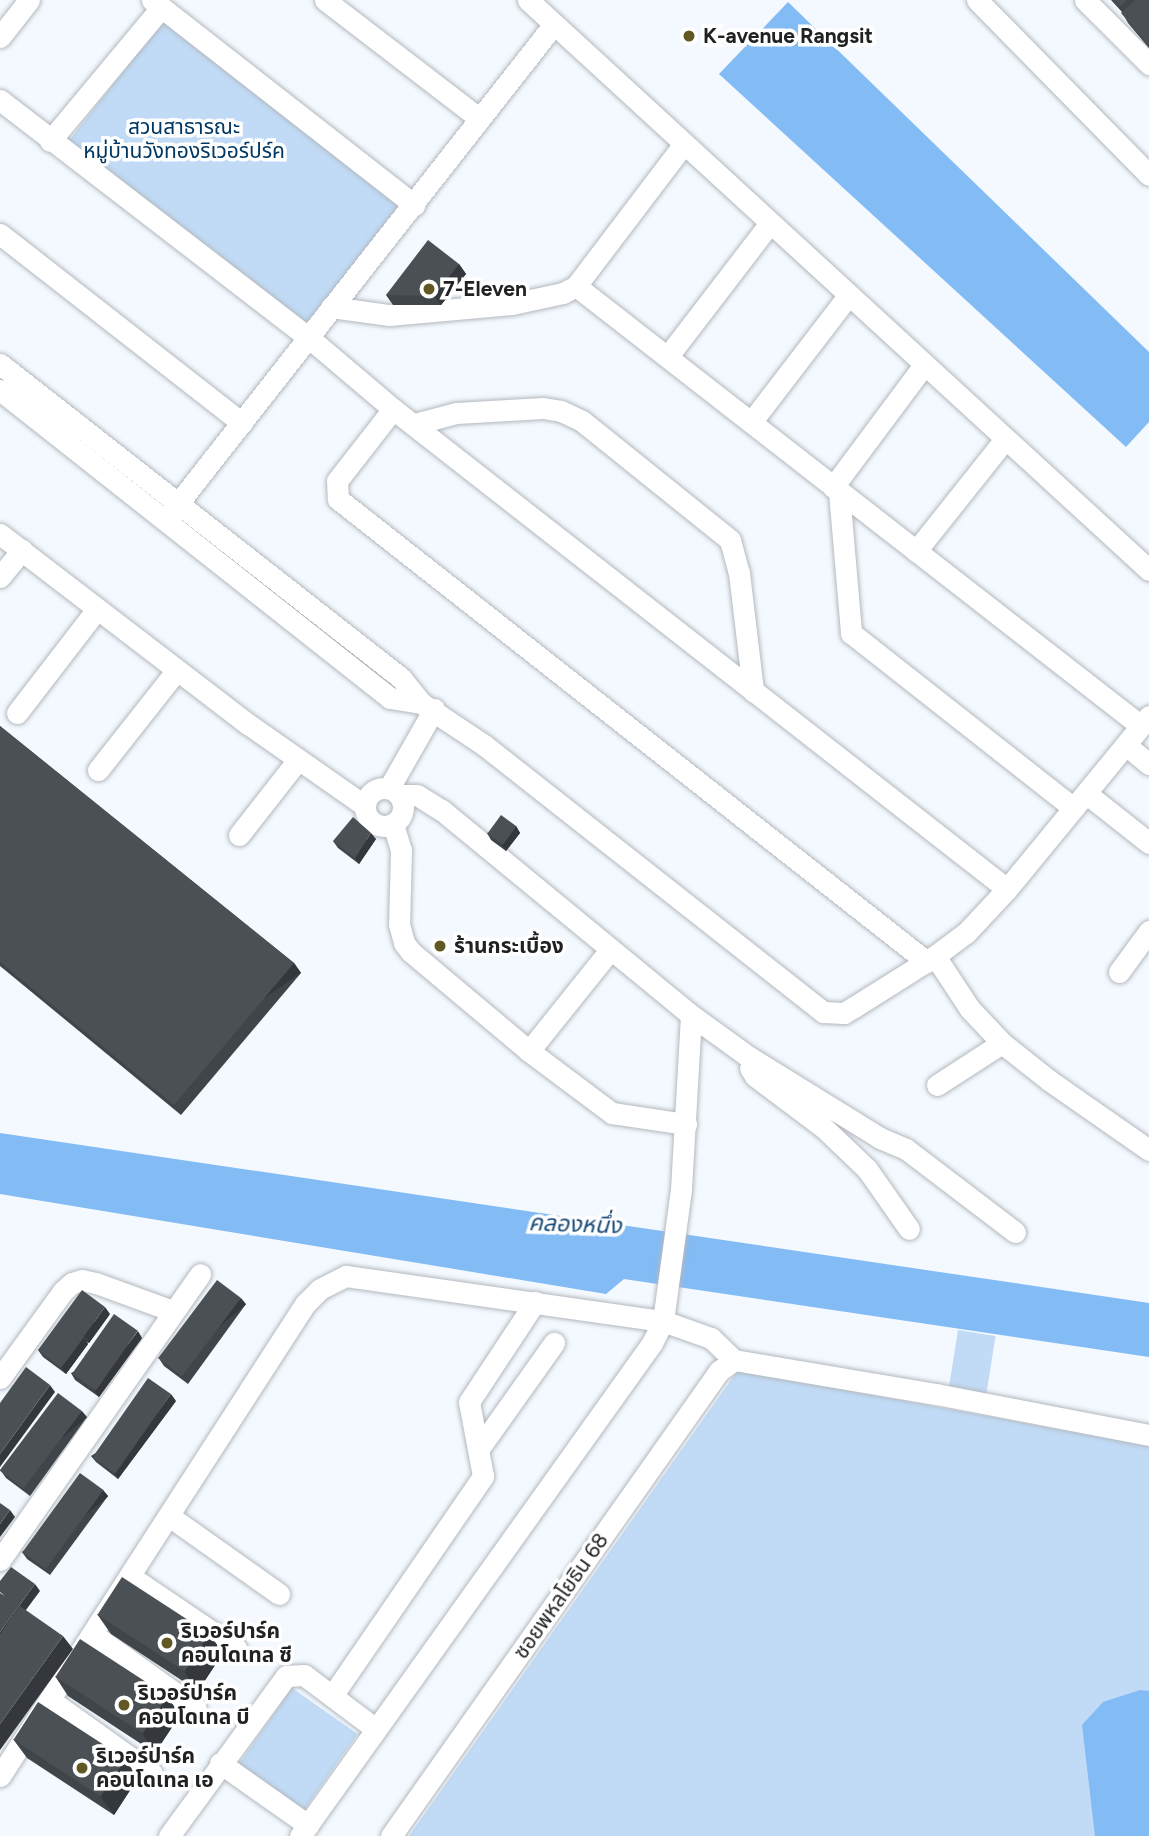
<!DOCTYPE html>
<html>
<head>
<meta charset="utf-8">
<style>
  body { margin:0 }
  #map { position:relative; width:1149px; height:1836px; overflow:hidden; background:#f3f9ff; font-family:Figtree,"Noto Sans Thai",sans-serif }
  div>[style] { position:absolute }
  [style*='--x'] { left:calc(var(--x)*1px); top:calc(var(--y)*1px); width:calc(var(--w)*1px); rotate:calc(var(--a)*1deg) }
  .green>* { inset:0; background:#c1dbf6; transform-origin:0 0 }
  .forest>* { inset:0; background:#83bbf5 }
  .roads { filter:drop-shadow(0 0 2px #b3b8be) drop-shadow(0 0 2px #b3b8be) }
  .minor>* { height:21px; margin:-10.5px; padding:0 10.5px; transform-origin:10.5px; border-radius:10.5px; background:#fff }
  .minor>.ring { margin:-10.5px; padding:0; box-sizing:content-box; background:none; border:21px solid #fff; border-radius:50% }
  .wall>* { inset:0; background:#404549 }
  .shaded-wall>* { inset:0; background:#34383c; transform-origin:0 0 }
  .building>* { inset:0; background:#4b5055; transform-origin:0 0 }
  .dots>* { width:19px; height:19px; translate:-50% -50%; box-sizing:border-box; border:4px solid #fff; border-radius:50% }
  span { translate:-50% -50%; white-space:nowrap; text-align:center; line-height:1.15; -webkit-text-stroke:7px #fff; paint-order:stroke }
  .poi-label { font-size:21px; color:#1f2123; font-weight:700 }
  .left { translate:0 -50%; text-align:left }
  .park-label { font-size:21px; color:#003763 }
  .street-label { font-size:21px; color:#1f2123 }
  .water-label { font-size:23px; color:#194b79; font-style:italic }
</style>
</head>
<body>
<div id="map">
  <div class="green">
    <i style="left:167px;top:15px;width:305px;height:176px;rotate:38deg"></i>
    <i style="left:958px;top:1330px;width:38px;height:63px;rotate:9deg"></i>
    <i style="clip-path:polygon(738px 1370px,1149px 1446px,1149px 1836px,409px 1836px)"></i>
    <i style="left:292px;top:1688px;width:80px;height:98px;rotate:35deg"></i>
  </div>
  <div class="forest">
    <i style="clip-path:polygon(788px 2px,1149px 352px,1149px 422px,1126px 447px,719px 74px)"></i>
    <i style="clip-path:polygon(0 1133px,1149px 1303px,1149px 1357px,624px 1279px,606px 1294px,0 1194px)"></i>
    <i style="clip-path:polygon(1140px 1690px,1149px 1691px,1149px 1836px,1095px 1836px,1082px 1725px,1103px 1702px)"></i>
  </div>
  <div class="roads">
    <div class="minor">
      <i style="--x:152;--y:0;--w:333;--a:38"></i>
      <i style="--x:325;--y:0;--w:195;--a:37.5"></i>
      <i style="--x:528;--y:0;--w:843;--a:42.55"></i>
      <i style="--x:977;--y:0;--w:245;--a:45.5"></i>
      <i style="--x:1085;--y:0;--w:91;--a:45"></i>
      <i style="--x:0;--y:37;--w:47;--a:-51.9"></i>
      <i style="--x:0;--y:100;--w:389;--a:37.6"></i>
      <i style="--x:308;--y:337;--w:111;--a:40.3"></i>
      <i style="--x:393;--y:409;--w:779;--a:38.02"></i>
      <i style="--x:50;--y:141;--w:173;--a:-50.2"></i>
      <i style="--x:0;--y:234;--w:307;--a:38"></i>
      <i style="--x:576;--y:286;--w:716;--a:37.91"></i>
      <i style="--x:331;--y:307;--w:59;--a:7.9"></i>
      <i style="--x:389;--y:315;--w:123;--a:-5.1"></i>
      <i style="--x:512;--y:304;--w:52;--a:-12.2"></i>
      <i style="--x:563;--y:293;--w:15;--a:-28"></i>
      <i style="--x:576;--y:286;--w:177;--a:-52.8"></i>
      <i style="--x:668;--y:356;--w:168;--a:-52.5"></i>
      <i style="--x:0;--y:364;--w:509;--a:38.06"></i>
      <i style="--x:401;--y:678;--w:32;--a:51"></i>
      <i style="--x:0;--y:390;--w:497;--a:38.3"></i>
      <i style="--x:390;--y:698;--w:31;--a:9"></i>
      <i style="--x:421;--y:703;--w:76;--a:33.7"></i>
      <i style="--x:484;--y:745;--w:432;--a:38.2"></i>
      <i style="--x:823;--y:1012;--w:21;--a:3"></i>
      <i style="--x:844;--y:1013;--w:12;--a:-31"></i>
      <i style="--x:854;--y:1007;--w:96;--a:-32.2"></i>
      <i style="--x:935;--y:956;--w:39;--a:-37"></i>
      <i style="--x:966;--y:933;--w:60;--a:-47"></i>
      <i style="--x:1007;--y:889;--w:224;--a:-50.6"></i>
      <i style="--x:393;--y:409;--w:91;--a:127.9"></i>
      <i style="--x:337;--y:481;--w:18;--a:87"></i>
      <i style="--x:338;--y:499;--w:749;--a:38.17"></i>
      <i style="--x:752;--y:421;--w:158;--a:-52.5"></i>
      <i style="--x:415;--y:424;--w:42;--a:-15"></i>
      <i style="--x:456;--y:413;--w:87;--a:-3.3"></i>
      <i style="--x:543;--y:408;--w:18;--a:9"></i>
      <i style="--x:561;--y:411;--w:23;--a:25"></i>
      <i style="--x:582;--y:421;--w:190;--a:38.8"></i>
      <i style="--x:730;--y:540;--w:34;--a:75"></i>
      <i style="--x:739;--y:573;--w:119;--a:83.2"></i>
      <i style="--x:833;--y:487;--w:152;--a:-53.3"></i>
      <i style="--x:839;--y:492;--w:142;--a:85.1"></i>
      <i style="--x:851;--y:633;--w:283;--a:38.2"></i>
      <i style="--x:165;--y:520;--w:630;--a:-51.89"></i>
      <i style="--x:0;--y:534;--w:312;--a:37.5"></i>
      <i style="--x:248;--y:724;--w:143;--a:35"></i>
      <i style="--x:916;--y:551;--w:143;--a:-51.5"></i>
      <i style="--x:0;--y:577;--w:35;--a:-51"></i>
      <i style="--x:17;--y:713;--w:131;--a:-52.4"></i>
      <i style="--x:1126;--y:745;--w:30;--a:40"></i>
      <i style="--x:98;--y:770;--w:127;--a:-51.7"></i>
      <i class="ring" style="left:365px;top:788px;width:17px;height:17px"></i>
      <i style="--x:389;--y:788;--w:91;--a:-60.3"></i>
      <i style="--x:1087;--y:794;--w:79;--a:38.3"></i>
      <i style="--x:393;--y:824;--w:27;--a:73"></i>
      <i style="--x:401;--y:850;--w:74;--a:91.5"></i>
      <i style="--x:399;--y:924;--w:20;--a:75"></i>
      <i style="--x:404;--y:943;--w:11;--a:52"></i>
      <i style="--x:411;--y:952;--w:154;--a:40"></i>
      <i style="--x:529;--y:1051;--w:104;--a:36.8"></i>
      <i style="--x:612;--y:1113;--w:75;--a:8.5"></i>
      <i style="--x:239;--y:835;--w:94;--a:-51.9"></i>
      <i style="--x:935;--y:956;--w:64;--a:56.6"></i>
      <i style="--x:970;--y:1009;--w:47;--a:46.7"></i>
      <i style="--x:1002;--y:1043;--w:61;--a:38.4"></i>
      <i style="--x:1050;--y:1081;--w:121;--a:34.9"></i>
      <i style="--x:1119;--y:972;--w:51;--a:-53.8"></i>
      <i style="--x:691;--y:1015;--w:72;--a:35.9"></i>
      <i style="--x:749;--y:1057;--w:154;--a:31.7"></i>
      <i style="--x:880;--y:1138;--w:28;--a:23"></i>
      <i style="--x:906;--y:1149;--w:137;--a:37.3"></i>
      <i style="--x:529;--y:1051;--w:129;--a:-51.3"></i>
      <i style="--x:750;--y:1068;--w:9;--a:58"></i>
      <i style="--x:755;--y:1076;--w:85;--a:36.9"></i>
      <i style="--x:823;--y:1127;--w:61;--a:43.7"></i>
      <i style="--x:867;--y:1169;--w:73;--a:55"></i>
      <i style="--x:937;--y:1085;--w:77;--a:-32.9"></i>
      <i style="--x:0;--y:1378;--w:107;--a:-54.1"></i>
      <i style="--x:63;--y:1291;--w:12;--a:-42"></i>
      <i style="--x:72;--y:1283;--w:10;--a:-17"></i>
      <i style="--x:82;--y:1280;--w:14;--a:12"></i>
      <i style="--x:96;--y:1283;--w:82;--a:20"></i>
      <i style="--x:480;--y:1447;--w:128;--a:-54.6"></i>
      <i style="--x:169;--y:1516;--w:135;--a:35.3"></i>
      <i style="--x:0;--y:1560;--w:349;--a:-55"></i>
      <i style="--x:131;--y:1577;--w:127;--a:34.1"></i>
      <i style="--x:94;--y:1635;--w:125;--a:35.6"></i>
      <i style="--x:332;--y:1696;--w:267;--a:-55.5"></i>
      <i style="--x:483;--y:1476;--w:75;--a:-100.7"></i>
      <i style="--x:469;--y:1402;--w:120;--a:-56.6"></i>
      <i style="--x:50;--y:1700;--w:125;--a:35.6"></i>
      <i style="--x:220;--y:1763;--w:108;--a:35.2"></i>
      <i style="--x:0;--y:1776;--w:562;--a:-57.13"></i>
      <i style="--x:305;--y:1304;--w:21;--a:-45"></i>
      <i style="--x:320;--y:1289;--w:29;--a:-27"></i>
      <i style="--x:346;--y:1276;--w:320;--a:8.1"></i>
      <i style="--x:663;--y:1321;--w:51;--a:19.5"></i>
      <i style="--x:711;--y:1338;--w:32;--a:44"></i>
      <i style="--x:734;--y:1360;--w:205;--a:9.6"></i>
      <i style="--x:936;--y:1394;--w:217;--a:10.9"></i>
      <i style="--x:169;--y:1836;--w:198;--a:-53.8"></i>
      <i style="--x:286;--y:1676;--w:18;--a:-3"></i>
      <i style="--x:304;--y:1675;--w:90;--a:36.9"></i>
      <i style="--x:300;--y:1836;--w:606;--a:-54.47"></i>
      <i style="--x:652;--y:1343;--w:25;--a:-63"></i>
      <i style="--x:663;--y:1321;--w:133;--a:-82.2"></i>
      <i style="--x:681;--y:1189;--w:174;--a:-86.7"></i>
      <i style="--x:691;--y:1015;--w:323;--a:-140.6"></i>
      <i style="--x:441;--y:810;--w:28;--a:-148"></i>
      <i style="--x:417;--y:795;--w:17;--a:180"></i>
      <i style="--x:391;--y:1836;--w:569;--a:-54.8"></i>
      <i style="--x:719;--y:1371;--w:19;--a:-36"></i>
    </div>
  </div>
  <div class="wall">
    <i style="clip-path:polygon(1111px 0,1149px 0,1149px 48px,1128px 23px,1122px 12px)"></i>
    <i style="clip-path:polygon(459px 264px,466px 274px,441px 305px,393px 305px,386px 295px)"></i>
    <i style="clip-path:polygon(0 726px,294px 963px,301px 973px,181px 1115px,0 966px)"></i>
    <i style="clip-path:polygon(516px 826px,520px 833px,506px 851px,491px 840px,487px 833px)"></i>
    <i style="clip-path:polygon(376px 839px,359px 864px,338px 848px,333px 841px)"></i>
    <i style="clip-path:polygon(246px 1304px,188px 1384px,164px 1366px,160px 1360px)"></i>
    <i style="clip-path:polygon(110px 1314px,89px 1343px,87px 1342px,88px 1344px,66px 1374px,43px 1357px,38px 1350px)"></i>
    <i style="clip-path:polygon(142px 1338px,99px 1397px,75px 1380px,71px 1373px)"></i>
    <i style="clip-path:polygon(176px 1401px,118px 1479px,96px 1462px,91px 1456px)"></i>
    <i style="clip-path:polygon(87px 1417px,30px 1496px,6px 1478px,1px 1471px)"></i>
    <i style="clip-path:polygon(103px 1490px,108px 1496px,50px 1575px,27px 1559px,22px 1552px)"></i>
    <i style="clip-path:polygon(97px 1614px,209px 1634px,223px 1653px,198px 1691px,111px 1634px)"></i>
    <i style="clip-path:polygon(55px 1676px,180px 1715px,155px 1753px,68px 1696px)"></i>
    <i style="clip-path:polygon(13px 1739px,138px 1778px,114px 1815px,27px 1758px)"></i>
  </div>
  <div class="shaded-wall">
    <i style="clip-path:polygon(459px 264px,466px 274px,441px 305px,434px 296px)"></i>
    <i style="clip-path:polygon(516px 826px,520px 833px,506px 851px,502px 845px)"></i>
    <i style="clip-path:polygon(371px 833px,376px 839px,359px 864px,355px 858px)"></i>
    <i style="left:294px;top:963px;width:12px;height:186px;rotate:55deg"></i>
    <i style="left:241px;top:1298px;width:8px;height:97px;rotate:50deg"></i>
    <i style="clip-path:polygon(105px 1307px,110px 1314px,89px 1343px,84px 1336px)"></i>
    <i style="clip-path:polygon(138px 1331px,142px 1338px,99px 1397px,94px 1390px)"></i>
    <i style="clip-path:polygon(84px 1337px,88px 1344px,66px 1374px,61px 1368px)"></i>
    <i style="clip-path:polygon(50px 1385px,55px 1392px,0 1467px,0 1454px)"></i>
    <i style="clip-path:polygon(171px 1394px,176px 1401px,118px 1479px,114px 1472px)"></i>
    <i style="left:82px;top:1411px;width:8px;height:96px;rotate:50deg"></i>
    <i style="left:103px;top:1490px;width:8px;height:97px;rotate:50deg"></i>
    <i style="clip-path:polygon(10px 1510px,15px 1517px,0 1537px,0 1524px)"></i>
    <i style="clip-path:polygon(35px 1584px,40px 1591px,0 1645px,0 1632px)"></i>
    <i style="clip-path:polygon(209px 1634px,223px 1653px,198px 1691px,184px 1671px)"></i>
    <i style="clip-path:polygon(63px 1636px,73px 1649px,0 1750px,0 1724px)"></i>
    <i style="clip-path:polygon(167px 1696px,180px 1715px,155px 1753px,142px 1733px)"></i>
    <i style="clip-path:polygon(125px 1759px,138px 1778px,114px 1815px,100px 1796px)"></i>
  </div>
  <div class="building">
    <i style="clip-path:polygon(1113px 0,1127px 0,1120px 7px)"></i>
    <i style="clip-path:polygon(1135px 0,1149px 0,1149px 43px,1148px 45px,1121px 13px)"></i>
    <i style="clip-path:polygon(428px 240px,459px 264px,434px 296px,386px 295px)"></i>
    <i style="clip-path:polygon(0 726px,294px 963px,174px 1105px,0 962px)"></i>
    <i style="left:501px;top:815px;width:19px;height:23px;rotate:36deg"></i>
    <i style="clip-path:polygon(353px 817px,371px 833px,355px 858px,333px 841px)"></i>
    <i style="left:217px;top:1280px;width:30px;height:98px;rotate:37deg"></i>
    <i style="clip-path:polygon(82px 1290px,105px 1307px,84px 1336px,79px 1333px,84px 1337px,61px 1368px,38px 1350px)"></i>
    <i style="left:114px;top:1314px;width:29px;height:73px;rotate:35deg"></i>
    <i style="clip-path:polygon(26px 1367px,50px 1385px,0 1454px,0 1403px)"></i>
    <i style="left:148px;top:1378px;width:28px;height:97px;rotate:35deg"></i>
    <i style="left:58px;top:1393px;width:30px;height:97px;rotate:37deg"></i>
    <i style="left:80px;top:1473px;width:29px;height:98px;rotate:36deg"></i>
    <i style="clip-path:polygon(0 1503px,10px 1510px,0 1524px)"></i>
    <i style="clip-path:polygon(11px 1567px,35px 1584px,0 1632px,0 1593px,5px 1596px,0 1592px,0 1581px)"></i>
    <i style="left:122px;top:1577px;width:104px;height:45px;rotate:33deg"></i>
    <i style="clip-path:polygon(20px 1606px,63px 1636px,0 1724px,0 1634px)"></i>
    <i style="left:80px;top:1639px;width:104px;height:45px;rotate:33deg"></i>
    <i style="left:38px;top:1702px;width:104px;height:45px;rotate:33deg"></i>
  </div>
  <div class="dots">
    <i style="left:689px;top:36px;background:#615824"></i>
    <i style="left:429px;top:289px;background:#615824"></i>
    <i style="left:440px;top:946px;background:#615824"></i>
    <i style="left:167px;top:1643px;background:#615824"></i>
    <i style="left:124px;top:1705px;background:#615824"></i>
    <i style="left:82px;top:1768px;background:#615824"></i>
  </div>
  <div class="poi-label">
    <span class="left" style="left:703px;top:36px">K-avenue Rangsit</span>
    <span class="left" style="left:443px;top:289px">7-Eleven</span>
    <span class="left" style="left:454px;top:946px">ร้านกระเบื้อง</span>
    <span class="left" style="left:181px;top:1643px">ริเวอร์ปาร์ค<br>คอนโดเทล ซี</span>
    <span class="left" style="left:138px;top:1705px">ริเวอร์ปาร์ค<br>คอนโดเทล บี</span>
    <span class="left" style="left:96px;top:1768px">ริเวอร์ปาร์ค<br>คอนโดเทล เอ</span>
  </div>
  <div class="park-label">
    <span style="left:184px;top:139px">สวนสาธารณะ<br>หมู่บ้านวังทองริเวอร์ปร์ค</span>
  </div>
  <div class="street-label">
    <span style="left:561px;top:1596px;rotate:-55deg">ซอยพหลโยธิน 68</span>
  </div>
  <div class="water-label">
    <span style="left:575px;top:1224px;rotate:2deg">คลองหนึ่ง</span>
  </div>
</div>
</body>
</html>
